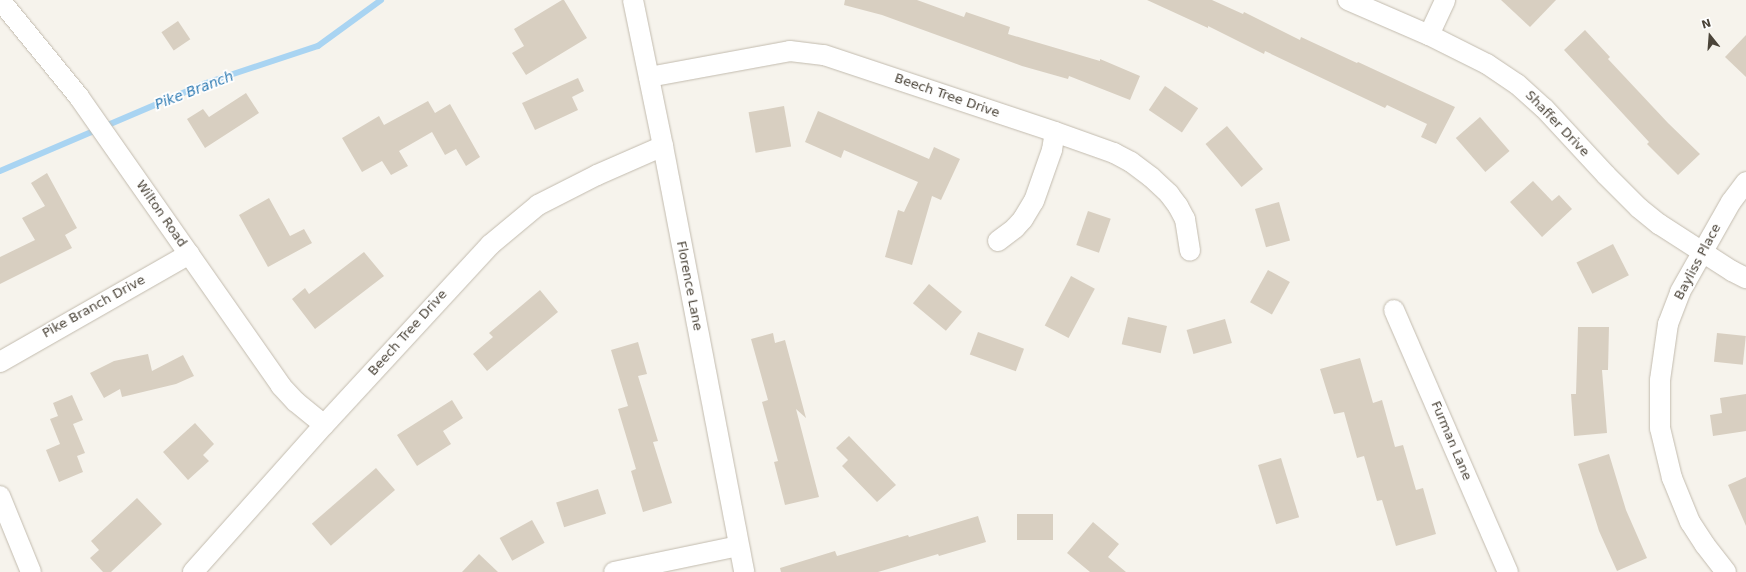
<!DOCTYPE html>
<html>
<head>
<meta charset="utf-8">
<style>
  body { margin:0 }
  #map { position:relative; width:1746px; height:572px; overflow:hidden; background:#f6f3ec; font-family:"DejaVu Sans",sans-serif }
  div>[style] { position:absolute }
  [style*='--x'] { left:calc(var(--x)*1px); top:calc(var(--y)*1px); width:calc(var(--w)*1px); rotate:calc(var(--a)*1deg) }
  .stream>* { height:6px; margin:-3px; padding:0 3px; transform-origin:3px; border-radius:3px; background:#a9d4f2 }
  .building>* { inset:0; background:#d8cfc1; transform-origin:0 0 }
  .roads { filter:drop-shadow(0 0 1px #c2bbae) drop-shadow(0 0 1px #c2bbae) }
  .minor>* { height:20px; margin:-10px; padding:0 10px; transform-origin:10px; border-radius:10px; background:#fff }
  span { translate:-50% -50%; white-space:nowrap; text-align:center; line-height:1.15; -webkit-text-stroke:3.5px #fff; paint-order:stroke }
  .street-label { font-size:13px; color:#4b4439 }
  .water-label { font-size:14px; color:#2e7ab2; font-style:italic }
  .north { position:absolute; left:1690px; top:16px; width:40px; height:40px; -webkit-text-stroke:3px #fff; paint-order:stroke; rotate:343deg; font-size:11px; font-weight:700; line-height:16px; text-align:center; color:#4b4439 }
  .north::after { content:''; display:block; margin:auto; width:14px; height:18px; background:#4b4439; clip-path:polygon(50% 0,100% 100%,50% 72%,0 100%) }
</style>
</head>
<body>
<div id="map">
  <div class="stream">
    <i style="--x:0;--y:171;--w:224;--a:-23.1"></i>
    <i style="--x:206;--y:83;--w:118;--a:-18.3"></i>
    <i style="--x:318;--y:46;--w:78;--a:-36.1"></i>
  </div>
  <div class="building">
    <i style="clip-path:polygon(562px 0,564px 0,587px 38px,526px 75px,512px 53px,524px 46px,514px 29px)"></i>
    <i style="clip-path:polygon(845px 0,917px 0,964px 17px,966px 12px,1010px 27px,1008px 34px,1100px 61px,1100px 59px,1140px 76px,1130px 100px,1069px 76px,1068px 79px,1022px 66px,882px 15px,844px 5px)"></i>
    <i style="clip-path:polygon(1147px 0,1212px 0,1243px 14px,1244px 12px,1300px 40px,1301px 37px,1357px 63px,1358px 62px,1455px 107px,1436px 144px,1421px 137px,1427px 124px,1387px 105px,1385px 108px,1265px 51px,1264px 54px,1208px 26px,1208px 28px)"></i>
    <i style="clip-path:polygon(1501px 0,1556px 0,1530px 27px)"></i>
    <i style="left:178px;top:21px;width:22px;height:20px;rotate:56deg"></i>
    <i style="clip-path:polygon(1585px 30px,1610px 57px,1608px 59px,1668px 123px,1700px 154px,1678px 175px,1647px 144px,1649px 142px,1564px 50px)"></i>
    <i style="clip-path:polygon(1746px 35px,1746px 77px,1725px 57px)"></i>
    <i style="clip-path:polygon(578px 78px,584px 91px,572px 97px,578px 110px,535px 130px,522px 103px)"></i>
    <i style="left:1165px;top:86px;width:40px;height:29px;rotate:34deg"></i>
    <i style="clip-path:polygon(246px 93px,259px 113px,205px 148px,187px 119px,203px 109px,209px 117px)"></i>
    <i style="clip-path:polygon(428px 101px,435px 113px,450px 104px,480px 157px,466px 166px,456px 149px,445px 155px,432px 132px,399px 151px,408px 166px,391px 175px,382px 161px,362px 172px,342px 138px,379px 116px,384px 125px)"></i>
    <i style="left:784px;top:106px;width:41px;height:36px;rotate:80deg"></i>
    <i style="clip-path:polygon(818px 111px,929px 159px,934px 147px,960px 159px,941px 200px,932px 196px,912px 265px,885px 257px,898px 210px,904px 212px,918px 182px,844px 150px,841px 158px,805px 142px)"></i>
    <i style="left:1480px;top:117px;width:45px;height:32px;rotate:49deg"></i>
    <i style="left:1227px;top:126px;width:56px;height:28px;rotate:50deg"></i>
    <i style="clip-path:polygon(47px 173px,77px 228px,65px 235px,72px 248px,0 284px,0 257px,35px 240px,22px 218px,45px 206px,31px 183px)"></i>
    <i style="clip-path:polygon(1533px 181px,1552px 201px,1559px 195px,1572px 209px,1542px 237px,1510px 202px)"></i>
    <i style="clip-path:polygon(269px 198px,290px 236px,304px 229px,312px 243px,268px 267px,239px 215px)"></i>
    <i style="left:1279px;top:202px;width:40px;height:25px;rotate:74deg"></i>
    <i style="left:1088px;top:211px;width:24px;height:36px;rotate:19deg"></i>
    <i style="left:1613px;top:244px;width:35px;height:41px;rotate:63deg"></i>
    <i style="clip-path:polygon(364px 252px,384px 276px,315px 329px,292px 299px,305px 288px,309px 294px)"></i>
    <i style="left:1268px;top:270px;width:25px;height:37px;rotate:29deg"></i>
    <i style="left:1071px;top:276px;width:27px;height:56px;rotate:28deg"></i>
    <i style="left:929px;top:284px;width:43px;height:25px;rotate:40deg"></i>
    <i style="clip-path:polygon(540px 290px,558px 312px,487px 371px,473px 354px,493px 337px,489px 333px)"></i>
    <i style="left:1128px;top:317px;width:40px;height:28px;rotate:13deg"></i>
    <i style="left:1225px;top:319px;width:25px;height:40px;rotate:74deg"></i>
    <i style="clip-path:polygon(1578px 327px,1609px 327px,1608px 370px,1602px 370px,1607px 433px,1574px 436px,1571px 394px,1576px 394px)"></i>
    <i style="left:978px;top:332px;width:49px;height:24px;rotate:20deg"></i>
    <i style="clip-path:polygon(773px 333px,775px 343px,785px 340px,806px 418px,796px 409px,819px 497px,785px 505px,774px 462px,778px 461px,762px 402px,768px 400px,751px 339px)"></i>
    <i style="left:1717px;top:333px;width:29px;height:29px;rotate:6deg"></i>
    <i style="clip-path:polygon(638px 342px,647px 374px,638px 376px,658px 441px,653px 442px,672px 503px,643px 512px,631px 471px,636px 469px,618px 409px,628px 406px,611px 350px)"></i>
    <i style="clip-path:polygon(148px 354px,152px 371px,183px 355px,194px 376px,176px 384px,122px 397px,120px 389px,104px 398px,90px 373px,114px 361px)"></i>
    <i style="clip-path:polygon(1360px 358px,1373px 403px,1382px 400px,1395px 447px,1403px 445px,1416px 490px,1423px 488px,1436px 534px,1396px 546px,1382px 500px,1377px 501px,1364px 456px,1357px 458px,1344px 412px,1334px 414px,1320px 369px)"></i>
    <i style="clip-path:polygon(1746px 394px,1746px 431px,1713px 436px,1710px 415px,1722px 413px,1720px 398px)"></i>
    <i style="clip-path:polygon(72px 395px,83px 420px,73px 424px,85px 453px,77px 456px,83px 472px,59px 482px,46px 450px,60px 444px,50px 419px,58px 416px,53px 403px)"></i>
    <i style="clip-path:polygon(452px 400px,463px 418px,443px 431px,451px 444px,417px 466px,397px 435px)"></i>
    <i style="clip-path:polygon(195px 423px,214px 444px,203px 455px,209px 461px,188px 480px,163px 452px)"></i>
    <i style="clip-path:polygon(849px 436px,896px 485px,877px 502px,842px 466px,848px 460px,836px 448px)"></i>
    <i style="clip-path:polygon(1609px 454px,1626px 510px,1647px 558px,1617px 571px,1599px 531px,1578px 464px)"></i>
    <i style="left:1281px;top:458px;width:62px;height:24px;rotate:73deg"></i>
    <i style="left:376px;top:468px;width:29px;height:85px;rotate:49deg"></i>
    <i style="clip-path:polygon(1746px 477px,1746px 526px,1728px 485px)"></i>
    <i style="left:598px;top:489px;width:26px;height:44px;rotate:72deg"></i>
    <i style="clip-path:polygon(137px 498px,162px 524px,111px 572px,103px 572px,90px 558px,99px 550px,91px 541px)"></i>
    <i style="left:1017px;top:514px;width:36px;height:26px"></i>
    <i style="clip-path:polygon(978px 516px,986px 542px,939px 556px,938px 554px,878px 572px,781px 572px,780px 568px,835px 551px,837px 556px,908px 535px,909px 537px)"></i>
    <i style="left:532px;top:520px;width:26px;height:37px;rotate:61deg"></i>
    <i style="clip-path:polygon(1093px 522px,1119px 544px,1108px 557px,1126px 572px,1090px 572px,1067px 553px)"></i>
    <i style="clip-path:polygon(479px 554px,498px 572px,462px 572px)"></i>
  </div>
  <div class="roads">
    <div class="minor">
      <i style="--x:0;--y:0;--w:125;--a:50.8"></i>
      <i style="--x:79;--y:97;--w:353;--a:55"></i>
      <i style="--x:281;--y:386;--w:22;--a:47"></i>
      <i style="--x:296;--y:402;--w:36;--a:39"></i>
      <i style="--x:633;--y:0;--w:149;--a:78.4"></i>
      <i style="--x:663;--y:146;--w:434;--a:79.2"></i>
      <i style="--x:1348;--y:0;--w:88;--a:23.4"></i>
      <i style="--x:1429;--y:35;--w:65;--a:26.6"></i>
      <i style="--x:1487;--y:64;--w:36;--a:34"></i>
      <i style="--x:1517;--y:84;--w:36;--a:42"></i>
      <i style="--x:1544;--y:108;--w:91;--a:47.2"></i>
      <i style="--x:1606;--y:175;--w:47;--a:45"></i>
      <i style="--x:1639;--y:208;--w:26;--a:39"></i>
      <i style="--x:1659;--y:224;--w:87;--a:32.8"></i>
      <i style="--x:1732;--y:271;--w:16;--a:27"></i>
      <i style="--x:1429;--y:35;--w:38;--a:-65"></i>
      <i style="--x:649;--y:77;--w:143;--a:-10.4"></i>
      <i style="--x:790;--y:51;--w:34;--a:7"></i>
      <i style="--x:824;--y:55;--w:243;--a:18.4"></i>
      <i style="--x:1055;--y:132;--w:63;--a:19.6"></i>
      <i style="--x:1114;--y:153;--w:19;--a:28"></i>
      <i style="--x:1131;--y:162;--w:25;--a:37"></i>
      <i style="--x:1151;--y:177;--w:25;--a:43"></i>
      <i style="--x:1169;--y:194;--w:15;--a:53"></i>
      <i style="--x:1178;--y:206;--w:15;--a:62"></i>
      <i style="--x:1185;--y:219;--w:32;--a:81"></i>
      <i style="--x:998;--y:241;--w:21;--a:-37"></i>
      <i style="--x:1015;--y:228;--w:12;--a:-48"></i>
      <i style="--x:1023;--y:219;--w:21;--a:-59"></i>
      <i style="--x:1034;--y:201;--w:54;--a:-70.6"></i>
      <i style="--x:1052;--y:150;--w:18;--a:-81"></i>
      <i style="--x:1394;--y:310;--w:286;--a:66.5"></i>
      <i style="--x:0;--y:362;--w:218;--a:-29.7"></i>
      <i style="--x:0;--y:496;--w:82;--a:67.8"></i>
      <i style="--x:193;--y:572;--w:197;--a:-48.3"></i>
      <i style="--x:324;--y:425;--w:245;--a:-47.3"></i>
      <i style="--x:490;--y:245;--w:62;--a:-39.8"></i>
      <i style="--x:538;--y:205;--w:66;--a:-27"></i>
      <i style="--x:597;--y:175;--w:72;--a:-23.7"></i>
      <i style="--x:614;--y:572;--w:127;--a:-11.8"></i>
      <i style="--x:1726;--y:572;--w:34;--a:-128"></i>
      <i style="--x:1705;--y:545;--w:27;--a:-123"></i>
      <i style="--x:1690;--y:522;--w:48;--a:-112.2"></i>
      <i style="--x:1672;--y:478;--w:51;--a:-103.5"></i>
      <i style="--x:1660;--y:428;--w:48;--a:-90"></i>
      <i style="--x:1660;--y:380;--w:57;--a:-81.9"></i>
      <i style="--x:1668;--y:324;--w:34;--a:-69"></i>
      <i style="--x:1680;--y:292;--w:103;--a:-60.5"></i>
      <i style="--x:1731;--y:202;--w:25;--a:-53"></i>
    </div>
  </div>
  <div class="street-label">
    <span style="left:947px;top:96px;rotate:19deg">Beech Tree Drive</span>
    <span style="left:1557px;top:124px;rotate:46deg">Shaffer Drive</span>
    <span style="left:161px;top:214px;rotate:55deg">Wilton Road</span>
    <span style="left:1698px;top:262px;rotate:-62deg">Bayliss Place</span>
    <span style="left:689px;top:286px;rotate:79deg">Florence Lane</span>
    <span style="left:94px;top:307px;rotate:-29deg">Pike Branch Drive</span>
    <span style="left:408px;top:333px;rotate:-48deg">Beech Tree Drive</span>
    <span style="left:1451px;top:441px;rotate:67deg">Furman Lane</span>
  </div>
  <div class="water-label">
    <span style="left:194px;top:90px;rotate:-21deg">Pike Branch</span>
  </div>
  <div class="north">N</div>
</div>
</body>
</html>
